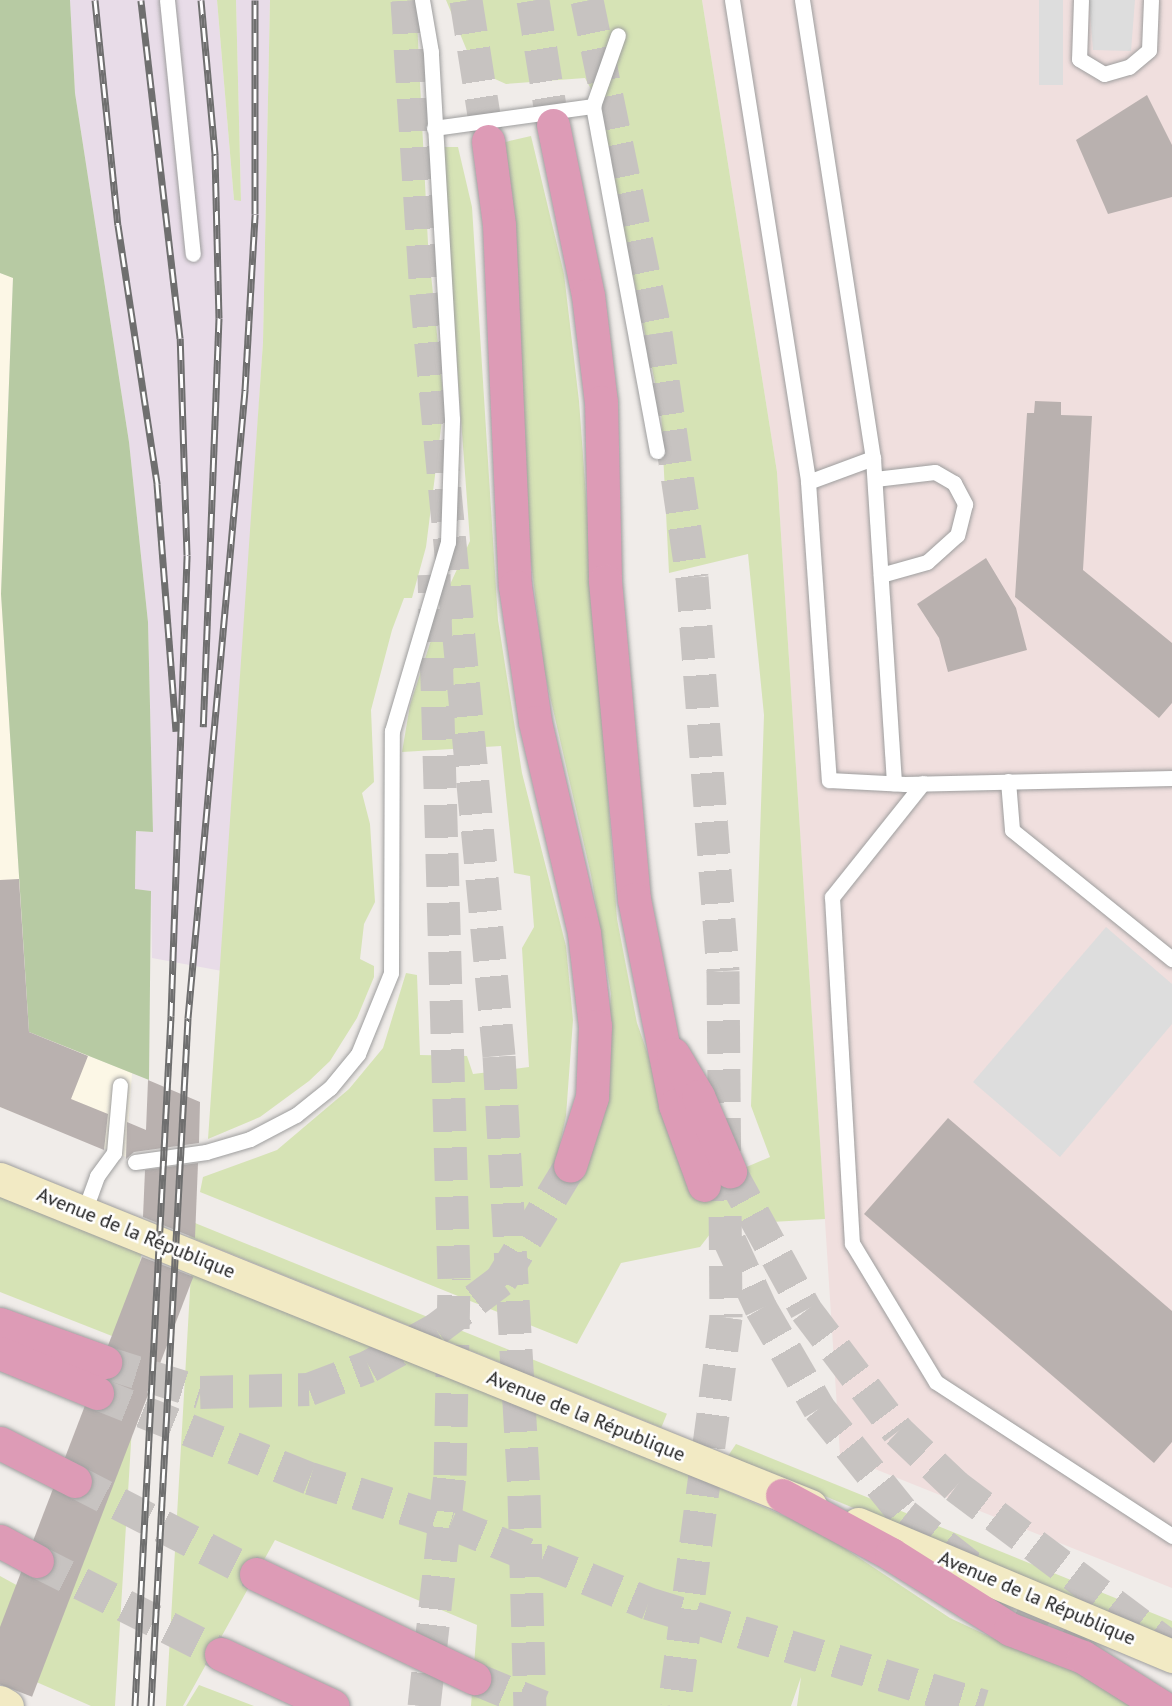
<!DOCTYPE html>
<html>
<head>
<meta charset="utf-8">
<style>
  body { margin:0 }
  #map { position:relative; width:1172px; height:1706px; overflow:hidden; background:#f0ece9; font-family:"PT Sans",sans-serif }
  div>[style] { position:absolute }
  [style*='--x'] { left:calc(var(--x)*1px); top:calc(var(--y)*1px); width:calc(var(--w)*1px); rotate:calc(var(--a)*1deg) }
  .industrial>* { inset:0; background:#e8dce8 }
  .education>* { inset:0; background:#fcf7e6 }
  .military>* { inset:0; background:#f0dfde }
  .grass>* { inset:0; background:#d6e3b5; transform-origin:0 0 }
  .forest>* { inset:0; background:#b7caa3 }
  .parking>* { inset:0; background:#ddd; transform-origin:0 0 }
  .building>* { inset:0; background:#b9b1af; transform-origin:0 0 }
  .motorway-tunnel>* { height:33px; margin-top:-16.5px; transform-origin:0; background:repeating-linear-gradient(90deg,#c7c3c1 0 33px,transparent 0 49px) }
  .roads { filter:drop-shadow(0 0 2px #9e9e9e) drop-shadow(0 0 2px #9e9e9e) }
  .service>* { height:15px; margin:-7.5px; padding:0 7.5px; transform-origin:7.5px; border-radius:7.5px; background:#fff }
  .secondary>* { height:33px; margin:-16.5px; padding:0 16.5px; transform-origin:16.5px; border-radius:16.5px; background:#f2eac4 }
  .motorway>* { height:33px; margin:-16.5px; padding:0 16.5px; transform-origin:16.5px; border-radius:16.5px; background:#dd9bb6 }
  .rail>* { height:7px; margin-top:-3.5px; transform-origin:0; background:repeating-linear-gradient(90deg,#fff 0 14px,#6f6f6f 0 28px); box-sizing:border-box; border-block:2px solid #6f6f6f }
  span { translate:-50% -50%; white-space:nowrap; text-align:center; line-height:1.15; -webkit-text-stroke:5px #fff; paint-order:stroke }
  .street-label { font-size:20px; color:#212121 }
</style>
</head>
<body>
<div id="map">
  <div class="industrial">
    <i style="clip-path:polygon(70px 0,217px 0,234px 200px,241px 200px,236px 0,270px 0,263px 342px,222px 971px,152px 958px,151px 891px,135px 890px,136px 831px,153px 832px,148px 622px,129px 442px,75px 93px)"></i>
  </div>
  <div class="education">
    <i style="clip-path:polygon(0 273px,13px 277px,1px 594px,29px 1032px,132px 1073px,126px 1157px,0 1107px)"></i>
  </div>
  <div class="military">
    <i style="clip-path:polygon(702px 0,1172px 0,1172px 1588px,840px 1455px,777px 472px)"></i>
  </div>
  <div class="grass">
    <i style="clip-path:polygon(217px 0,236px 0,241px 201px,234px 200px)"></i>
    <i style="clip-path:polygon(270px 0,416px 0,428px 244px,444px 404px,426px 547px,412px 598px,404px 598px,392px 630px,371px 710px,374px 782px,362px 793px,370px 824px,375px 902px,364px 924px,360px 959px,374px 966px,374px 977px,357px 1018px,330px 1061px,309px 1081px,260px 1117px,208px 1139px,263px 342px)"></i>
    <i style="clip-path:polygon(446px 0,702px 0,777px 472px,825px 1219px,717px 1225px,700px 1247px,621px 1263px,577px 1344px,200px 1192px,203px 1177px,277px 1150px,349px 1089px,383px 1048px,406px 973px,417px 975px,420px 1055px,467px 1056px,473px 1074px,529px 1067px,522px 948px,534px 927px,530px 876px,514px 873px,501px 746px,402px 752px,410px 705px,447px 591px,470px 541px,441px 147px,458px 147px,472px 207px,498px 620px,522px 773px,566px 946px,573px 1020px,566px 1116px,556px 1162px,604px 1097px,611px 994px,591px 875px,544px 670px,516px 435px,501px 143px,531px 136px,564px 274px,579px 401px,617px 919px,637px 1023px,695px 1189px,770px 1157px,751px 1106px,764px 715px,748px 554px,669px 573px,661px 412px,597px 100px,585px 78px,506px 84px,475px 70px)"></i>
    <i style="clip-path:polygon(0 1194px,142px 1251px,128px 1328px,112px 1336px,0 1292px)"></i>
    <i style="left:195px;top:1223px;width:509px;height:15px;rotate:22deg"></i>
    <i style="clip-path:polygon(191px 1273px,534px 1408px,817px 1530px,950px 1618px,997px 1640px,1110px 1679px,1147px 1706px,797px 1706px,801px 1677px,791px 1706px,471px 1706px,477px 1625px,275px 1540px,183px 1706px,166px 1706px)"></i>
    <i style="clip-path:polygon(132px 1427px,115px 1706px,91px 1706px,0 1666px,0 1576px,42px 1599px)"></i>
    <i style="clip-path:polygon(736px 1444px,1172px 1621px,1172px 1640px,728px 1456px)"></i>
    <i style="clip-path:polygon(199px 1685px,254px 1706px,186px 1706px)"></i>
  </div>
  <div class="forest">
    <i style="clip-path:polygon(0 0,70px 0,75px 93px,129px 442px,148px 622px,153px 832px,136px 831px,135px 889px,151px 891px,149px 1080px,29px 1032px,1px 594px,13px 278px,0 273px)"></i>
  </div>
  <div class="parking">
    <i style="left:1039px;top:0;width:24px;height:85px"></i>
    <i style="clip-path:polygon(1089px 0,1135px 0,1131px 51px,1093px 50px)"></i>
    <i style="clip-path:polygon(1106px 927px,1172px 984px,1172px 1024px,1060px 1157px,973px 1082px)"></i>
  </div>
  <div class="building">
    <i style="clip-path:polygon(1147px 95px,1172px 145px,1172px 197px,1108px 214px,1076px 140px)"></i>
    <i style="clip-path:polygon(1035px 401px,1061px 402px,1061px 415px,1092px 416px,1083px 570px,1172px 643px,1172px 703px,1159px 718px,1015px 597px,1027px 413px,1034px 413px)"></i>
    <i style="clip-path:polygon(986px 558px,1016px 608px,1027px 650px,948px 672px,939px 638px,917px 604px)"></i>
    <i style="clip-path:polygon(19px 879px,29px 1032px,88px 1056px,71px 1099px,108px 1114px,104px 1150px,0 1107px,0 880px)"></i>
    <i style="clip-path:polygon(148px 1080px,200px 1102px,199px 1143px,134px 1152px,126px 1159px,127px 1122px,146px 1130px)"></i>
    <i style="clip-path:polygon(948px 1118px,1172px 1311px,1172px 1442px,1154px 1463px,864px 1214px)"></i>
    <i style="clip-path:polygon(198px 1163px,195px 1238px,143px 1217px,145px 1170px)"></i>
    <i style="left:142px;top:1257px;width:55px;height:450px;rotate:21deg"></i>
  </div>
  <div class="motorway-tunnel">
    <i style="--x:407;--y:0;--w:294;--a:86.3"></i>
    <i style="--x:426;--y:293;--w:766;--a:84.53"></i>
    <i style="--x:499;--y:1056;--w:440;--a:86.7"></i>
    <i style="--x:524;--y:1495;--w:211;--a:88.4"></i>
    <i style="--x:466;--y:0;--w:143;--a:81.1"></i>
    <i style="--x:533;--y:0;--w:127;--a:80.9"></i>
    <i style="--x:587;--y:0;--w:340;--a:78.3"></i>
    <i style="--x:656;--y:333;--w:247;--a:81.6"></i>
    <i style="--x:692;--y:577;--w:395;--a:85.5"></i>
    <i style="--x:723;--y:971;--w:346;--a:89.5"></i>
    <i style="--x:726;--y:1317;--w:392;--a:97.6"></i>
    <i style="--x:730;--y:1171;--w:158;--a:61.3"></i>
    <i style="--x:806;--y:1310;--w:152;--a:52.8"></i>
    <i style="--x:898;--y:1431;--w:80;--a:43.5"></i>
    <i style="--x:956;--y:1486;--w:270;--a:36.9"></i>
    <i style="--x:730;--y:1241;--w:74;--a:65.2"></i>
    <i style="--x:761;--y:1308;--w:116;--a:59.9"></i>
    <i style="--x:819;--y:1408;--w:137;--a:51.2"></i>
    <i style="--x:905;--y:1515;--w:219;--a:38.1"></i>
    <i style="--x:105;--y:1362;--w:100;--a:17.5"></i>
    <i style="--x:200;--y:1392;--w:109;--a:-1.6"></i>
    <i style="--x:309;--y:1389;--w:64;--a:-21"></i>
    <i style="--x:369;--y:1366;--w:77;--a:-28.9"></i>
    <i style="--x:436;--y:1329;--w:81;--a:-37"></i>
    <i style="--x:501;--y:1280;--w:133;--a:-58.8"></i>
    <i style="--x:97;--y:1393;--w:229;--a:21.8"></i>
    <i style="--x:310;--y:1478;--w:148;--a:17.7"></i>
    <i style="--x:451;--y:1523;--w:213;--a:22.1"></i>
    <i style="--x:648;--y:1603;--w:351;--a:17"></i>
    <i style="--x:75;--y:1481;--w:203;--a:27.2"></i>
    <i style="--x:37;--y:1561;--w:206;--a:26.8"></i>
    <i style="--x:474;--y:1678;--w:74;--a:22.4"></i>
    <i style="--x:424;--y:1706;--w:232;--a:-83.6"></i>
    <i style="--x:450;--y:1475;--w:197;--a:-88.8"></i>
    <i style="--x:454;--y:1278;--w:704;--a:-91.63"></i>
  </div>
  <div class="roads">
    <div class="service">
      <i style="--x:167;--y:0;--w:255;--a:84.2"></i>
      <i style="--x:732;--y:0;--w:488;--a:81"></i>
      <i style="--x:808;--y:482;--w:299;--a:86"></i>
      <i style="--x:829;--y:780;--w:76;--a:3"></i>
      <i style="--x:905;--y:784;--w:267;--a:-1.3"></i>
      <i style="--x:802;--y:0;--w:463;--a:81.2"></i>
      <i style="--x:873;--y:458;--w:69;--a:159.7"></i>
      <i style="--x:1081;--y:0;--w:59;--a:91.9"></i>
      <i style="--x:1079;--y:59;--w:29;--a:31"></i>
      <i style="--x:1104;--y:74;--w:26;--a:-16"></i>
      <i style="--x:1129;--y:67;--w:26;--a:-40"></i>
      <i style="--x:1149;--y:50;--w:50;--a:-87.7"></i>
      <i style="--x:593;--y:106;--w:351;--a:79.5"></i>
      <i style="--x:434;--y:128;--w:161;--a:-7.9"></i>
      <i style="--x:593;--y:106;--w:75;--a:-70.6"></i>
      <i style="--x:873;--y:458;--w:326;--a:86.3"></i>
      <i style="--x:875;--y:479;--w:60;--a:-6.7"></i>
      <i style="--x:935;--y:472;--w:22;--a:30"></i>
      <i style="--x:954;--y:483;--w:24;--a:62"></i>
      <i style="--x:965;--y:504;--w:32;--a:104"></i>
      <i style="--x:957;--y:535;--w:40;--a:138"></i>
      <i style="--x:927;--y:562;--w:48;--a:164.2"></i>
      <i style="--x:1008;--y:781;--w:49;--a:85.3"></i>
      <i style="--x:1012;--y:830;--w:206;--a:38.9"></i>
      <i style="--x:923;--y:783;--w:146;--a:128.6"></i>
      <i style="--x:832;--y:897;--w:347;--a:86.7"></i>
      <i style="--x:852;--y:1243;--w:162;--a:58.9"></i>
      <i style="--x:936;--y:1382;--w:282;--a:33.1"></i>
      <i style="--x:135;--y:1162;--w:72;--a:-8"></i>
      <i style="--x:206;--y:1152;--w:46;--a:-16.5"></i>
      <i style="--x:250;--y:1139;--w:52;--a:-27.6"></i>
      <i style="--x:296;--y:1115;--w:43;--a:-38.5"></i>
      <i style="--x:330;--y:1088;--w:44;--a:-50.5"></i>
      <i style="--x:358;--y:1054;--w:87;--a:-67.8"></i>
      <i style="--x:391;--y:973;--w:242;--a:-89.8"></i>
      <i style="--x:392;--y:731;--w:197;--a:-73.5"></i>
      <i style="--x:448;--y:542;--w:123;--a:-88.1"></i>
      <i style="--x:452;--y:419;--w:368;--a:-93.3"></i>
      <i style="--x:431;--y:52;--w:53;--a:-99.8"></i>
      <i style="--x:84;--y:1212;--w:38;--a:-70"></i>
      <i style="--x:97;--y:1176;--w:29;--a:-54"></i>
      <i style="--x:114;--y:1153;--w:68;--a:-85"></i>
    </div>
    <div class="secondary">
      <i style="--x:0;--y:1179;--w:874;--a:21.98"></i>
      <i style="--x:858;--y:1524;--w:341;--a:22.8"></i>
      <i style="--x:0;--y:1702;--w:8;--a:30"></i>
    </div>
    <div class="motorway">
      <i style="--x:553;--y:125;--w:174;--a:78.4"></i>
      <i style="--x:588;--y:295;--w:108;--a:83.1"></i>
      <i style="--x:601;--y:402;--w:179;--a:88.7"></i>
      <i style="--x:605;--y:581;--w:319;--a:84.8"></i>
      <i style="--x:634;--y:899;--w:210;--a:78.7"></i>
      <i style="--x:675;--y:1105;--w:85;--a:70.1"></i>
      <i style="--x:488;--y:141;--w:85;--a:82.5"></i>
      <i style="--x:499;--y:225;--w:361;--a:87.5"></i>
      <i style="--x:515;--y:586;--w:137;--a:81.6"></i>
      <i style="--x:535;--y:722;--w:217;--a:76.9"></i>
      <i style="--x:584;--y:933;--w:94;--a:83.3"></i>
      <i style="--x:595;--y:1026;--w:71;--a:92.4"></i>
      <i style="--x:592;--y:1097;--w:72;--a:107.7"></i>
      <i style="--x:673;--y:1054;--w:49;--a:59.2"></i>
      <i style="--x:698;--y:1096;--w:82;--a:66.9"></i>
      <i style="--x:0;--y:1324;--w:112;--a:19.9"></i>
      <i style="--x:0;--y:1353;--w:105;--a:22.4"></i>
      <i style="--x:0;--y:1443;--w:84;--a:26.9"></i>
      <i style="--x:782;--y:1495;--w:124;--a:28.4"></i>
      <i style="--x:891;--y:1554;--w:141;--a:32.2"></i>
      <i style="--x:1010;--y:1629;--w:78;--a:21"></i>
      <i style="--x:1083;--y:1657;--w:92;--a:32.1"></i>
      <i style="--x:0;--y:1541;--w:42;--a:28.4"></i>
      <i style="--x:256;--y:1574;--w:242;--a:25.5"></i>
      <i style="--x:221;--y:1654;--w:123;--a:24.9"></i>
    </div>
  </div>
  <div class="rail">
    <i style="--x:95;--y:0;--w:226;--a:84.2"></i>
    <i style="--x:118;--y:225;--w:262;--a:81.4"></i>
    <i style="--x:157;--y:484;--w:248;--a:85.6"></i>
    <i style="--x:201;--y:0;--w:156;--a:84.8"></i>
    <i style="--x:215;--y:155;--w:163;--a:88.6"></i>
    <i style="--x:219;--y:318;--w:409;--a:92.2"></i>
    <i style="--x:135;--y:1706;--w:691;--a:-87.01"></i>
    <i style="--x:171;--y:1016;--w:461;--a:-88"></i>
    <i style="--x:187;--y:555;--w:217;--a:-91.8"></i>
    <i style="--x:180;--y:338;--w:340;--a:-96.6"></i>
    <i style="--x:151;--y:1706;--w:689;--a:-86.92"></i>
    <i style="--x:188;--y:1018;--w:631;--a:-84.81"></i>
    <i style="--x:245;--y:390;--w:176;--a:-86.7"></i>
    <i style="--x:255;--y:214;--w:214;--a:-90"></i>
  </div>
  <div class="street-label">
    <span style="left:136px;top:1233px;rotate:22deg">Avenue de la République</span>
    <span style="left:586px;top:1416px;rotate:22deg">Avenue de la République</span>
    <span style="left:1037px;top:1598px;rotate:23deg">Avenue de la République</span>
  </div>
</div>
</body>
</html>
